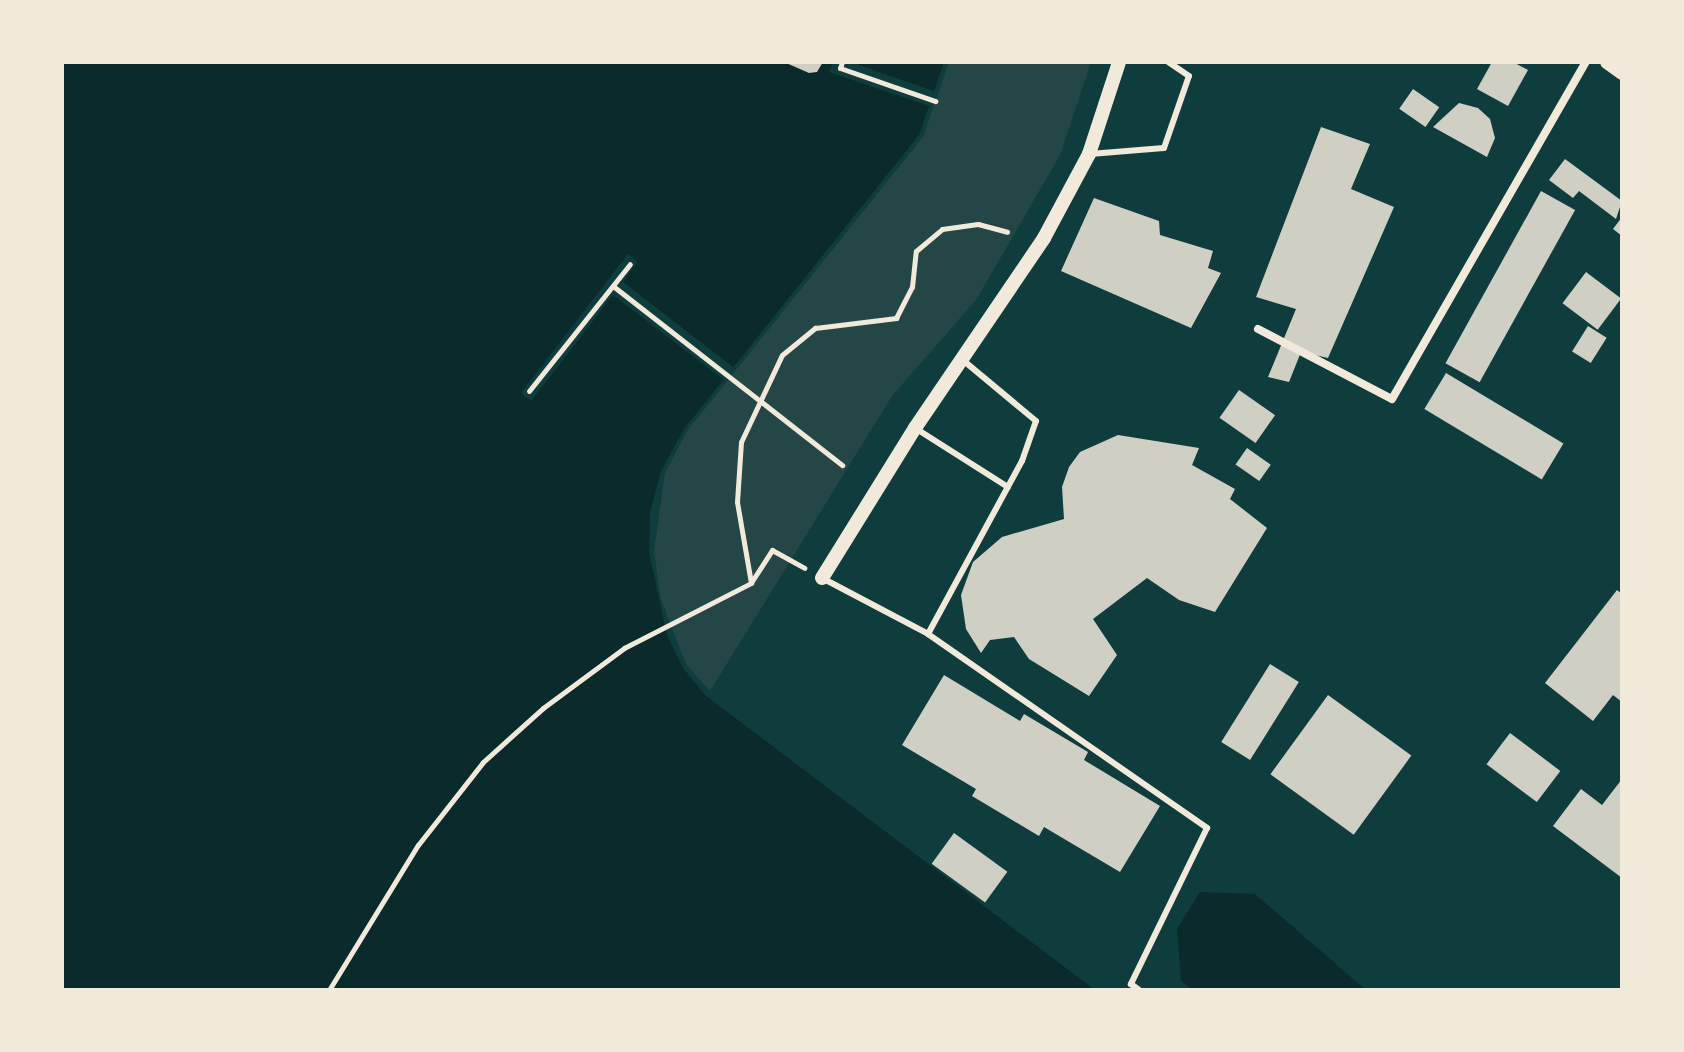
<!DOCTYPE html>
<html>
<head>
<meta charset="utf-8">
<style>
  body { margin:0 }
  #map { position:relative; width:1684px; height:1052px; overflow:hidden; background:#0f3d3e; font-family:Merriweather,serif }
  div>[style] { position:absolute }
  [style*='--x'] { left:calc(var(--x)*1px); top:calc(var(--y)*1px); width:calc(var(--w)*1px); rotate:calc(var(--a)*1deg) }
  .green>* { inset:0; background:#244646 }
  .water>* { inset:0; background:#0a2a2b }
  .pier>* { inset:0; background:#0f3d3e }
  .building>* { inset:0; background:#cfcfc3; transform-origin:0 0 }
  .path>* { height:5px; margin:-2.5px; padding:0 2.5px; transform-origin:2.5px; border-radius:2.5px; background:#f1e9da }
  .service>* { height:6px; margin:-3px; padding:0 3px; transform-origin:3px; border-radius:3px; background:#f1e9da }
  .minor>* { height:8px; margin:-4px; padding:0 4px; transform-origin:4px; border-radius:4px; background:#f1e9da }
  .tertiary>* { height:14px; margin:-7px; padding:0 7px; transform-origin:7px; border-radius:7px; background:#f1e9da }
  span { translate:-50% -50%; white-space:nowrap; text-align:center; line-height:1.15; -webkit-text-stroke:7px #f1e9da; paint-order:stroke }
  .frame { position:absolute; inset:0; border:64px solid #f1e9da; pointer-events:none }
</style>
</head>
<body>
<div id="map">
  <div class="green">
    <i style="clip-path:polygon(949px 62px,1091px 62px,1060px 155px,976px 300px,892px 396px,710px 691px,686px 664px,661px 599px,654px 551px,665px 473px,687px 431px,923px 137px)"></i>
  </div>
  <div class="water">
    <i style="clip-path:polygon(62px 62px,944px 62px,919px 135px,684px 429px,661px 471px,650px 512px,649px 553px,667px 635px,683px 668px,705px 695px,1095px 990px,62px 990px)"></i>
    <i style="clip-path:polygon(1200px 892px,1255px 894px,1366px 990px,1193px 990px,1181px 981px,1177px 929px)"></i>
  </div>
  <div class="pier">
    <i style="clip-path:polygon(833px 62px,850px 62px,934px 91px,929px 106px,829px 72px)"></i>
    <i style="clip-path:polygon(628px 254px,637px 262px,623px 282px,733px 367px,724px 380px,613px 295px,531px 401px,521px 393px)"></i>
  </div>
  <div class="building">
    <i style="clip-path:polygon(784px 62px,823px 62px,817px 72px,809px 73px)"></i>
    <i style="clip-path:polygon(1492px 62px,1513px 62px,1528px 70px,1508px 106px,1477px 89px)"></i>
    <i style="left:1413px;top:89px;width:32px;height:24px;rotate:35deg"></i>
    <i style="clip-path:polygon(1459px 103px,1478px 108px,1490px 119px,1495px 138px,1487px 157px,1433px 127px)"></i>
    <i style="clip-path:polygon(1321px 127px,1370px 144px,1351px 189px,1394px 207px,1328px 358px,1301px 352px,1289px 382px,1268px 377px,1296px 309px,1256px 297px)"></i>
    <i style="clip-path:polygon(1565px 159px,1622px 201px,1616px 219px,1579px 191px,1573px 198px,1549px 180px)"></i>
    <i style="left:1541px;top:191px;width:39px;height:197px;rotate:29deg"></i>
    <i style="clip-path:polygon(1094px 198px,1159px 221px,1160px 235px,1213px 251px,1208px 268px,1221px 273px,1191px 328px,1061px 271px)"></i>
    <i style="clip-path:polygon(1622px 217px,1622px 236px,1613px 229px)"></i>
    <i style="left:1586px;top:272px;width:44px;height:39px;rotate:37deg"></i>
    <i style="left:1588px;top:326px;width:22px;height:30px;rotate:32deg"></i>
    <i style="left:1446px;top:373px;width:137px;height:42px;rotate:31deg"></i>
    <i style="left:1239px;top:390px;width:44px;height:34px;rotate:35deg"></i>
    <i style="clip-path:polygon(1118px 435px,1199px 448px,1192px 465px,1235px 489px,1230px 499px,1267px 528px,1215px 612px,1179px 600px,1147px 578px,1093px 619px,1117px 655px,1089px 696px,1029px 659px,1014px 637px,990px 640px,981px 653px,966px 629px,961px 595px,973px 562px,1002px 537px,1064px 519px,1062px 487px,1069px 467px,1080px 452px)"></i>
    <i style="left:1247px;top:448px;width:29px;height:20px;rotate:35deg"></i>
    <i style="clip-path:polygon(1617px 590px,1622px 594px,1622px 702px,1613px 695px,1593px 721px,1545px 683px)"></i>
    <i style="left:1270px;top:664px;width:34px;height:92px;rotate:32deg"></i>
    <i style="clip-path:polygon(944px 675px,1020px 721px,1024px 714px,1088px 752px,1084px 760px,1160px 806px,1120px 872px,1044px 827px,1039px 836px,972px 796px,976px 789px,902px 745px)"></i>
    <i style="left:1328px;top:695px;width:103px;height:98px;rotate:36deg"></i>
    <i style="left:1510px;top:733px;width:63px;height:39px;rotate:37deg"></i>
    <i style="clip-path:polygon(1622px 779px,1622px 878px,1553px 826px,1581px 789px,1602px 805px)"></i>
    <i style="left:954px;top:833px;width:66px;height:38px;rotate:36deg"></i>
  </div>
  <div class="path">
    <i style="--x:842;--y:62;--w:6;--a:108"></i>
    <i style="--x:840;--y:68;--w:101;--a:19.2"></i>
    <i style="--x:613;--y:286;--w:291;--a:38"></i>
    <i style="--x:529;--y:391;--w:162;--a:-51.5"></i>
    <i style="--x:752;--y:581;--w:37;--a:-57"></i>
    <i style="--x:772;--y:550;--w:37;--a:29"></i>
    <i style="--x:329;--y:990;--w:170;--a:-58.5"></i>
    <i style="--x:418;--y:845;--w:105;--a:-51.9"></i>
    <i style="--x:483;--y:762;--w:81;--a:-42"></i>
    <i style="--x:543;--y:708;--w:101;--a:-36.5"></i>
    <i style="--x:624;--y:648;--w:143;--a:-27.1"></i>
    <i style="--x:751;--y:583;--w:82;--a:-99.8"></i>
    <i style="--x:737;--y:502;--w:60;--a:-86.2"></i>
    <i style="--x:741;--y:442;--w:96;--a:-64.8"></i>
    <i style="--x:782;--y:355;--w:43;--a:-39.3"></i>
    <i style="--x:815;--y:328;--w:82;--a:-7"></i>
    <i style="--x:896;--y:318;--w:35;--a:-63"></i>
    <i style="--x:912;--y:287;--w:36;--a:-84"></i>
    <i style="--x:916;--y:251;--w:34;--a:-40"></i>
    <i style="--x:942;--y:229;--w:36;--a:-8"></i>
    <i style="--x:978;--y:224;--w:30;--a:15"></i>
  </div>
  <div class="service">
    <i style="--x:1090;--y:154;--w:74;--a:-4.6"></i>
    <i style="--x:1164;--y:148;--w:76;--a:-70.9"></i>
    <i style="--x:1189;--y:76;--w:25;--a:-146"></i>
    <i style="--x:915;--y:428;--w:110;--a:32.4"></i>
    <i style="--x:822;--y:578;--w:120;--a:27.8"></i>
    <i style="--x:928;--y:634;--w:340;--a:34.8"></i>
    <i style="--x:1207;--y:828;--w:174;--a:116"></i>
    <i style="--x:1131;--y:984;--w:10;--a:37"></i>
    <i style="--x:928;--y:634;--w:197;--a:-61.5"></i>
    <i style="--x:1022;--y:461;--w:42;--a:-70.7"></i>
    <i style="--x:1036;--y:421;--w:94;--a:-140.2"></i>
  </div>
  <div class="minor">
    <i style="--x:1258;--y:329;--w:151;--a:27.6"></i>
    <i style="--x:1392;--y:399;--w:389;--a:-60.1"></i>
  </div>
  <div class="tertiary">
    <i style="--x:1607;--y:62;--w:19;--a:36"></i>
    <i style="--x:822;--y:578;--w:176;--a:-58.2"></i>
    <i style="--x:915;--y:428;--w:230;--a:-55.8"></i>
    <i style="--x:1044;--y:238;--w:95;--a:-61.8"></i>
    <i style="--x:1089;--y:154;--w:97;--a:-71.9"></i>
  </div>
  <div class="frame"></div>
</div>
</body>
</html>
